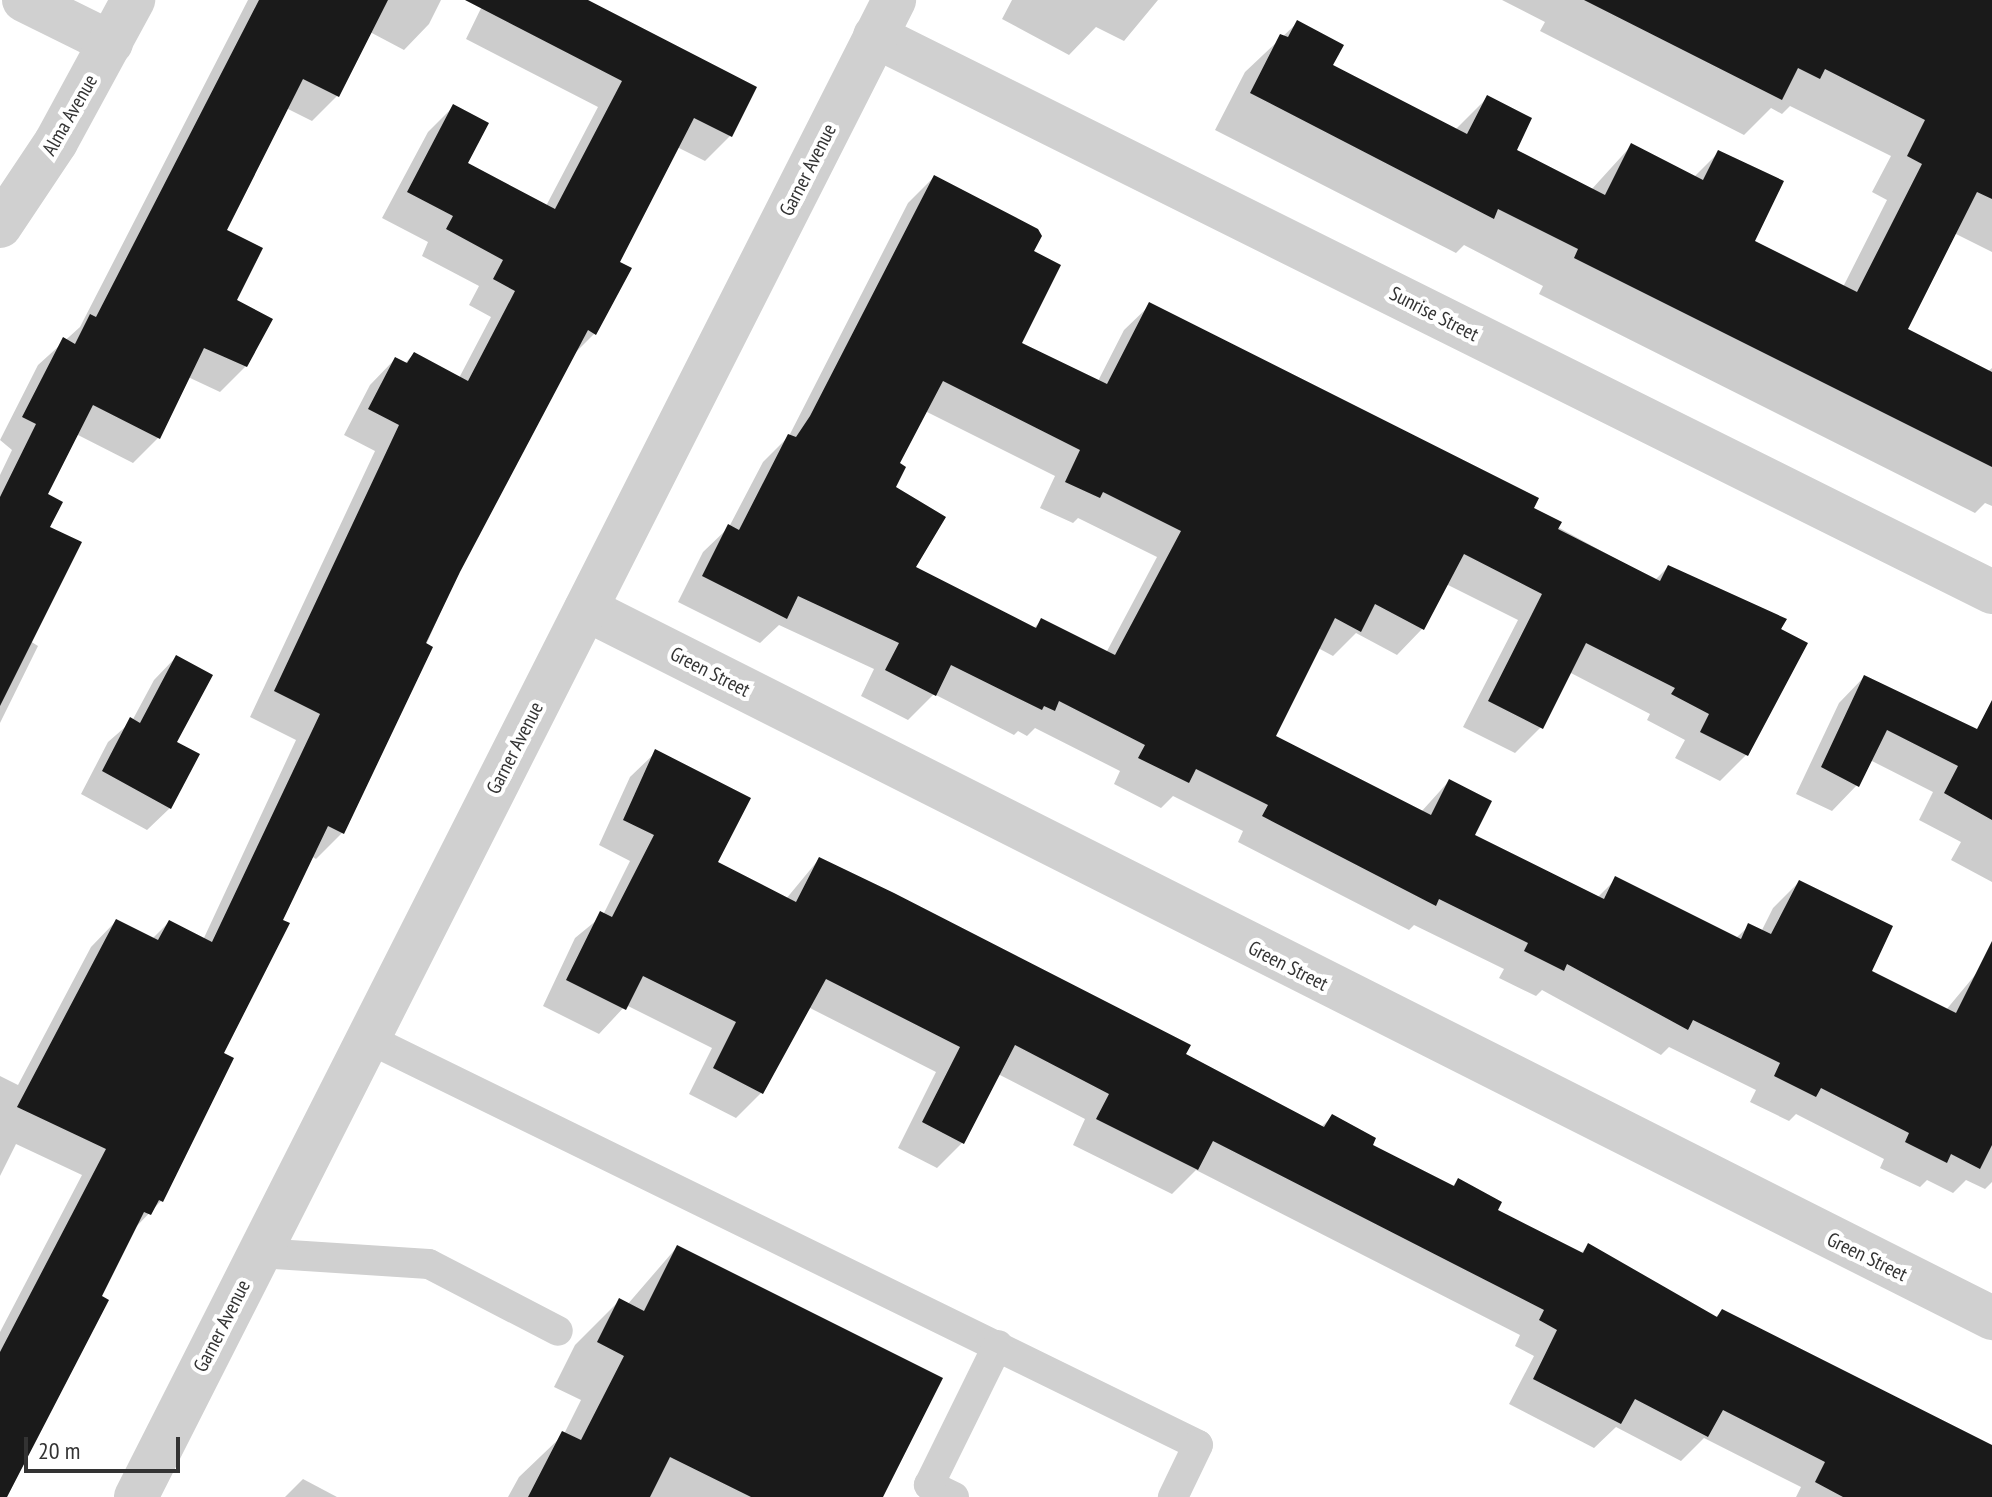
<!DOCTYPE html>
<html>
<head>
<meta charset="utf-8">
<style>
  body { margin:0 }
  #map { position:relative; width:1992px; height:1497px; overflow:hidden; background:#fff; font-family:"PT Sans Narrow",sans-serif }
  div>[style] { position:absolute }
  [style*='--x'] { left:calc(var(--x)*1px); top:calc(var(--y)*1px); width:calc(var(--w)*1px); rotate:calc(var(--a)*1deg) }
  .shadow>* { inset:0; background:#0003 }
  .building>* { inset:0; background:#1a1a1a }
  .service>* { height:30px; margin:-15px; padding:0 15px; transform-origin:15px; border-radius:15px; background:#d0d0d0 }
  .minor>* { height:44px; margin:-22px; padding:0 22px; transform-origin:22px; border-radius:22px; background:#d0d0d0 }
  .tertiary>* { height:44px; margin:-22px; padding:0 22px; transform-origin:22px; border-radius:22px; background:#d0d0d0 }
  span { translate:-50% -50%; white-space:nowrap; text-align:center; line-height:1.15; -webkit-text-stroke:8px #fff; paint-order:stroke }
  .street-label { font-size:20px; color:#333 }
  .scale { position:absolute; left:24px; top:1437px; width:156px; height:36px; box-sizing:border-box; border:4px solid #333; border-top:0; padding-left:10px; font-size:24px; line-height:28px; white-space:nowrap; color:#333; -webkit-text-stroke:6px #fff; paint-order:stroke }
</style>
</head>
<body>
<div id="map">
  <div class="shadow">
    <i style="clip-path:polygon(248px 0,441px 0,429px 24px,404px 50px,370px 32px,337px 96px,312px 121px,286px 108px,224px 230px,246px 366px,220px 392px,188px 377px,158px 438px,133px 463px,76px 434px,45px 495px,48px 528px,30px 641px,38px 646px,0 723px,0 475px,12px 450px,0 440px,38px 365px,80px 327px)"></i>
    <i style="clip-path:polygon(485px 0,583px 0,730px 136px,705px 161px,677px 147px,617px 262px,595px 333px,572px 356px,459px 571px,342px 833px,316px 859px,311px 856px,221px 1054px,161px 1201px,133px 1230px,99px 1297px,106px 1301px,7px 1497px,0 1497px,0 1332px,82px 1175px,16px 1144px,0 1176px,0 1076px,18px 1085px,91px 947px,116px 921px,152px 939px,169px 922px,203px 940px,296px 740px,250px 717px,375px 451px,344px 435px,370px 385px,395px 359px,404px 364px,414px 354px,459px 378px,491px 317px,469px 305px,479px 286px,422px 256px,428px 242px,382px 218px,428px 132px,453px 107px,466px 164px,546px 206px,598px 107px,466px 39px)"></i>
    <i style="clip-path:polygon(1012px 0,1158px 0,1124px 41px,1096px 27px,1069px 55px,1002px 19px)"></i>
    <i style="clip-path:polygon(1502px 0,1992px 0,1992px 252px,1954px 233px,1905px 330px,1987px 372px,1992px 368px,1992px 506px,1985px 503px,1975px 513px,1539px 294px,1543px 286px,1464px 245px,1456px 253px,1215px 130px,1245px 72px,1297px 23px,1331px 66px,1455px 130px,1487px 98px,1514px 151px,1591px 190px,1631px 146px,1694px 177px,1719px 152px,1752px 241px,1843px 287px,1887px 200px,1872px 192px,1891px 156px,1790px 106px,1782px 114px,1771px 108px,1744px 135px,1540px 31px,1545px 22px)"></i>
    <i style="clip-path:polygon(evenodd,934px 177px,1032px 252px,1020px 343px,1098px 381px,1124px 330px,1150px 305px,1655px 580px,1668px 567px,1784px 620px,1746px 755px,1720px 781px,1675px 758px,1685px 740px,1647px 720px,1650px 714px,1569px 672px,1541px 727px,1515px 753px,1463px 727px,1518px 620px,1446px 584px,1422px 629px,1397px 655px,1356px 633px,1333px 656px,1318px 648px,1274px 737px,1421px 812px,1449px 781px,1472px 836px,1597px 898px,1616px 879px,1736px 938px,1749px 926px,1761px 932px,1773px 908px,1799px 882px,1869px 971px,1946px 1010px,1980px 969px,1992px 965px,1992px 1182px,1985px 1189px,1966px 1180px,1953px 1193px,1927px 1180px,1920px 1187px,1880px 1168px,1884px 1159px,1796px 1114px,1789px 1121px,1750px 1102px,1756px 1090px,1669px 1047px,1661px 1055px,1542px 990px,1536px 996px,1499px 978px,1504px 969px,1414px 925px,1409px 930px,1238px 842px,1243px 831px,1173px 796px,1161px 808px,1114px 784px,1120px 771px,1035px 728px,1027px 736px,1018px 731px,1014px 735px,934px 694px,908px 720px,861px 696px,874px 669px,779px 625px,760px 643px,678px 602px,703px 552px,729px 527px,763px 462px,789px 436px,908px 203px,934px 177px,925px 411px,1055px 476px,1040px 508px,1073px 523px,1078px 518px,1157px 557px,1106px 653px,1042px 620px,1033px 629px,913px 567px,893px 488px,897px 464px,925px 411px)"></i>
    <i style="clip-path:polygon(176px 657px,170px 808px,147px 830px,81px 794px,108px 742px,132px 721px,154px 680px)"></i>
    <i style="clip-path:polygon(1864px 677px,1992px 740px,1992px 882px,1951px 860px,1961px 842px,1919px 820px,1933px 792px,1870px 760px,1857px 785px,1832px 811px,1796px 794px,1839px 703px)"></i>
    <i style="clip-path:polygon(656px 752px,716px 863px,786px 899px,819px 859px,1321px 1127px,1332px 1117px,1370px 1146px,1452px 1187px,1458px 1180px,1495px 1211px,1580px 1254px,1588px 1246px,1715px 1318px,1722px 1311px,1992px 1448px,1992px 1497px,1796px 1497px,1801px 1487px,1704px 1438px,1681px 1461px,1616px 1427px,1594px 1448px,1509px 1404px,1534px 1356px,1515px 1346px,1520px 1335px,1196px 1170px,1172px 1194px,1073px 1145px,1085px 1119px,998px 1074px,962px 1143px,937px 1168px,898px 1148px,936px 1072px,808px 1007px,761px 1093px,736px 1118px,689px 1094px,712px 1048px,626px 1005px,599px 1034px,543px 1006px,575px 938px,603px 915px,630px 861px,599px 845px,630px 777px)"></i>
    <i style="clip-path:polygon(677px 1247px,881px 1497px,508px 1497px,519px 1477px,564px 1434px,581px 1400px,554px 1387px,575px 1345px,619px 1301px,627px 1305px)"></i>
    <i style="clip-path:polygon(303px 1479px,337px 1497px,285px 1497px)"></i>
  </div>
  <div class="building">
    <i style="clip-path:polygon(259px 0,388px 0,339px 97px,303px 79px,227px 230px,263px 248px,237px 300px,273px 319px,247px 367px,204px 348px,160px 439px,93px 405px,48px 494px,63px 502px,50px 527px,82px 542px,0 706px,0 497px,36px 424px,22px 417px,63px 337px,75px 344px,90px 314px,96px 317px)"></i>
    <i style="clip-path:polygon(465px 0,588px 0,757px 87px,732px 137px,694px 118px,620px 262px,632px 268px,596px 335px,588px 330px,460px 572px,426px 643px,433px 647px,344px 834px,328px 826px,283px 920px,290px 923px,224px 1053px,234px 1058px,163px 1202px,159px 1200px,151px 1215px,144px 1212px,102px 1296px,109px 1300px,7px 1497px,0 1497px,0 1352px,106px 1149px,17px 1107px,116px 919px,158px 940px,169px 920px,212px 942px,320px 714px,274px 691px,399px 425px,368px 409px,395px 357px,407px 363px,414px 352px,468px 381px,515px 291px,493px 279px,503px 260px,446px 229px,453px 216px,407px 192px,453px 104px,489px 123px,468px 163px,555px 209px,622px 81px)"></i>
    <i style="clip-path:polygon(1584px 0,1992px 0,1992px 199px,1977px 192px,1908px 329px,1992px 372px,1992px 467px,1574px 258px,1578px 249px,1498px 209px,1494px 219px,1250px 93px,1280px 34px,1288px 37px,1297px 20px,1344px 45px,1333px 65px,1467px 134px,1487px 95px,1532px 118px,1517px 150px,1605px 195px,1631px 143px,1703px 180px,1718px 150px,1784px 181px,1755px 241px,1857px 292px,1922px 164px,1907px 156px,1925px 120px,1825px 69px,1820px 79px,1798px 68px,1782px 100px)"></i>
    <i style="clip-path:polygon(evenodd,934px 175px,1038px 229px,1042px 236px,1034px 251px,1061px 265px,1022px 343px,1107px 384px,1149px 302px,1539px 498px,1534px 508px,1562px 522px,1558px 529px,1660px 581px,1668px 565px,1787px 619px,1781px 629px,1808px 643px,1748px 756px,1700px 732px,1709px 714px,1671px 694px,1675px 688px,1586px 643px,1543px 729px,1488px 701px,1542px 594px,1464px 554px,1424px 630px,1375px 604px,1361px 632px,1335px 618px,1276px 736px,1431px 815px,1449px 779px,1492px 801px,1475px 835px,1604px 899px,1615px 876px,1741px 939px,1748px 923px,1771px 934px,1799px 880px,1893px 926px,1872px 971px,1956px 1013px,1992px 941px,1992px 1145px,1980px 1169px,1951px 1154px,1947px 1163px,1905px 1142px,1909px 1133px,1821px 1088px,1816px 1097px,1774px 1076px,1780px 1063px,1693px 1020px,1688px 1030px,1567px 964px,1564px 971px,1524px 951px,1528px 943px,1439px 899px,1436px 906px,1262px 816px,1268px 805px,1196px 769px,1189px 783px,1138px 758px,1145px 745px,1059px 701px,1055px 711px,1044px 706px,1042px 710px,951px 665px,936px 696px,885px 670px,899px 643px,798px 596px,787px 619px,702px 576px,728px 524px,739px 530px,788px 434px,796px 437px,810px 416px,934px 175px,943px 381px,1080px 450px,1065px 482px,1100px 498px,1103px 492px,1181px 531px,1115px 655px,1041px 618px,1036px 628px,916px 567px,946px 517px,896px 487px,906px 467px,900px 463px,943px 381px)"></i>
    <i style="clip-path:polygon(176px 655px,213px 675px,177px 742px,200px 754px,171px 809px,102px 771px,130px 717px,140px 723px)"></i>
    <i style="clip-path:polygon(1864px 675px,1977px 729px,1992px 700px,1992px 820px,1944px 793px,1958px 766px,1887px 730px,1859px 787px,1821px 767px)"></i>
    <i style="clip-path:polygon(655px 749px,751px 798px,718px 862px,796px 902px,819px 857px,894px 893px,1191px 1045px,1186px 1054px,1324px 1127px,1332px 1114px,1376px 1138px,1373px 1145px,1454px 1186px,1458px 1178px,1502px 1202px,1498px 1210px,1583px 1253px,1588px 1243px,1717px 1317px,1722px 1309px,1992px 1445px,1992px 1497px,1843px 1497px,1815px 1482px,1825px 1462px,1723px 1410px,1708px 1437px,1635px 1399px,1621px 1424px,1533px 1379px,1557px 1330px,1539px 1320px,1544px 1310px,1213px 1141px,1198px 1170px,1096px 1119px,1109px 1094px,1015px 1045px,964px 1144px,922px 1122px,960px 1047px,826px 979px,763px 1094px,713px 1068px,736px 1022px,643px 976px,626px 1010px,566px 980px,600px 911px,612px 917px,654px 835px,623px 820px)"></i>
    <i style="clip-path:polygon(677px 1245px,943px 1378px,883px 1497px,751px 1497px,670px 1457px,650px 1497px,528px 1497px,562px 1431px,581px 1440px,624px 1356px,597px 1342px,619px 1298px,644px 1311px)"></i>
  </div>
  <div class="service">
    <i style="--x:367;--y:1038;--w:925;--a:26.09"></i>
    <i style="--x:1198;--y:1445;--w:58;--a:115.7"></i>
    <i style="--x:259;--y:1253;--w:170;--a:3.7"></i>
    <i style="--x:429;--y:1264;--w:145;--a:27.4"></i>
    <i style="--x:954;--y:1497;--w:28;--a:-154"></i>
    <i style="--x:929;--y:1485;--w:156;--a:-63.8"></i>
  </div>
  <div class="minor">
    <i style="--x:24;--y:0;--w:97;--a:26.3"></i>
    <i style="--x:875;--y:36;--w:1248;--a:26.46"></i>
    <i style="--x:0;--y:226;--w:101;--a:-56.3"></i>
    <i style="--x:56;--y:142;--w:162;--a:-61.5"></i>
    <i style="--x:586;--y:609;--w:1575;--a:26.76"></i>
  </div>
  <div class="tertiary">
    <i style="--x:136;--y:1497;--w:1678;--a:-63.14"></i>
  </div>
  <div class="street-label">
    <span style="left:70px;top:115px;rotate:-60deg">Alma Avenue</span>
    <span style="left:808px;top:170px;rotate:-63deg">Garner Avenue</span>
    <span style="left:1434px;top:314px;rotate:27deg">Sunrise Street</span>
    <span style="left:710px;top:672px;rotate:27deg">Green Street</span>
    <span style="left:515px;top:748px;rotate:-63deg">Garner Avenue</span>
    <span style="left:1288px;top:966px;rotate:27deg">Green Street</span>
    <span style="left:1867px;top:1257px;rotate:26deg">Green Street</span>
    <span style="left:222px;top:1326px;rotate:-63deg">Garner Avenue</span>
  </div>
  <div class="scale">20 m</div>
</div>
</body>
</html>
